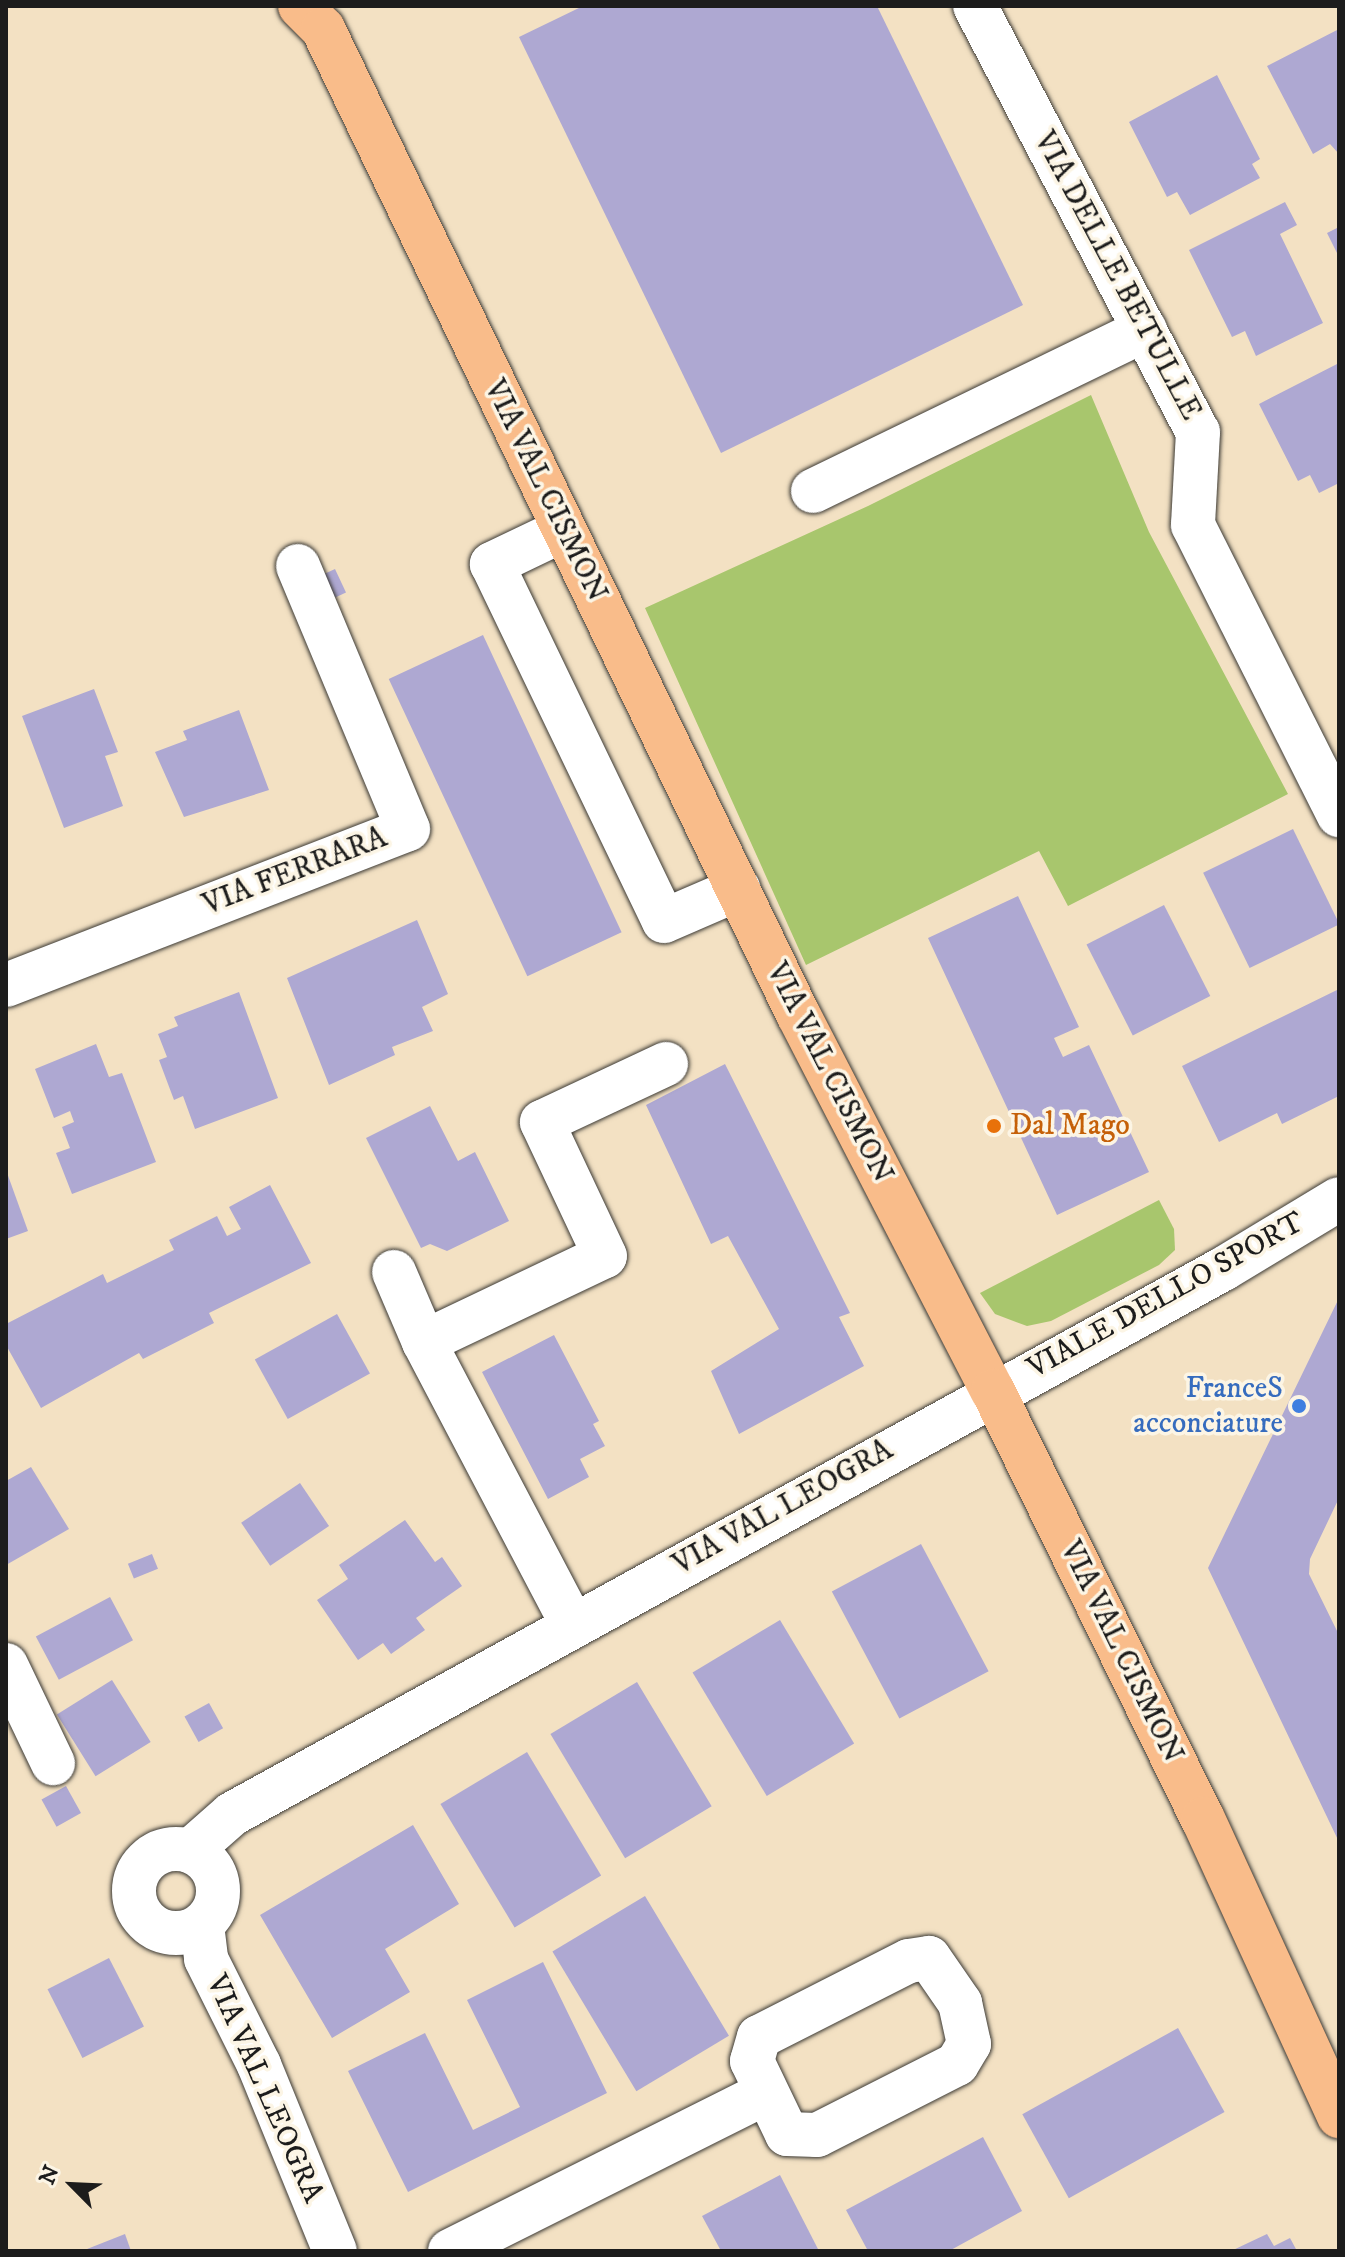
<!DOCTYPE html>
<html>
<head>
<meta charset="utf-8">
<style>
  body { margin:0 }
  #map { position:relative; width:1345px; height:2257px; overflow:hidden; background:#f3e1c3; font-family:"IM FELL DW Pica",serif }
  div>[style] { position:absolute }
  [style*='--x'] { left:calc(var(--x)*1px); top:calc(var(--y)*1px); width:calc(var(--w)*1px); rotate:calc(var(--a)*1deg) }
  .green>* { inset:0; background:#a8c66d }
  .building>* { inset:0; background:#aea8d2; transform-origin:0 0 }
  .roads { filter:drop-shadow(0 0 2px #3c3a35) drop-shadow(0 0 2px #3c3a35) }
  .minor>* { height:44px; margin:-22px; padding:0 22px; transform-origin:22px; border-radius:22px; background:#fff }
  .minor>.ring { margin:-22px; padding:0; box-sizing:content-box; background:none; border:44px solid #fff; border-radius:50% }
  .major>* { height:44px; margin:-22px; padding:0 22px; transform-origin:22px; border-radius:22px; background:#f9bc8a }
  .dots>* { width:22px; height:22px; translate:-50% -50%; box-sizing:border-box; border:4px solid #fcf5e5; border-radius:50% }
  span { translate:-50% -50%; white-space:nowrap; text-align:center; line-height:1.15; -webkit-text-stroke:7px #fcf5e5; paint-order:stroke }
  .street-label { font-size:30px; color:#1c1c1c }
  .food-label { font-size:30px; color:#c56008 }
  .left { translate:0 -50%; text-align:left }
  .shop-label { font-size:30px; color:#366cbe }
  .right { translate:-100% -50%; text-align:right }
  .frame { position:absolute; inset:0; border:8px solid #1c1c1c; pointer-events:none }
  .north { position:absolute; left:32px; top:2145px; width:80px; height:80px; -webkit-text-stroke:6px #fcf5e5; paint-order:stroke; rotate:294deg; font-size:22px; font-weight:700; line-height:32px; text-align:center; color:#1c1c1c }
  .north::after { content:''; display:block; margin:auto; width:28px; height:36px; background:#1c1c1c; clip-path:polygon(50% 0,100% 100%,50% 72%,0 100%) }
</style>
</head>
<body>
<div id="map">
  <div class="green">
    <i style="clip-path:polygon(1091px 395px,1149px 532px,1288px 794px,1068px 906px,1039px 851px,806px 965px,645px 608px,868px 506px)"></i>
    <i style="clip-path:polygon(1159px 1200px,1174px 1229px,1175px 1250px,1159px 1265px,1051px 1321px,1027px 1326px,995px 1314px,980px 1293px)"></i>
  </div>
  <div class="building">
    <i style="clip-path:polygon(583px 6px,877px 6px,1023px 305px,721px 453px,519px 37px)"></i>
    <i style="clip-path:polygon(1339px 29px,1339px 154px,1330px 144px,1313px 154px,1267px 66px)"></i>
    <i style="clip-path:polygon(1217px 75px,1260px 159px,1252px 164px,1260px 178px,1190px 215px,1177px 192px,1167px 197px,1129px 122px)"></i>
    <i style="clip-path:polygon(1285px 202px,1297px 225px,1280px 234px,1323px 323px,1256px 356px,1245px 331px,1232px 337px,1189px 250px)"></i>
    <i style="clip-path:polygon(1339px 227px,1339px 257px,1327px 233px)"></i>
    <i style="clip-path:polygon(1339px 363px,1339px 483px,1319px 493px,1310px 475px,1298px 481px,1259px 404px)"></i>
    <i style="left:335px;top:569px;width:26px;height:22px;rotate:65deg"></i>
    <i style="left:483px;top:635px;width:328px;height:104px;rotate:65deg"></i>
    <i style="clip-path:polygon(94px 689px,118px 752px,105px 756px,123px 806px,64px 828px,22px 716px)"></i>
    <i style="clip-path:polygon(239px 710px,269px 790px,184px 817px,155px 752px,187px 740px,183px 731px)"></i>
    <i style="left:1293px;top:829px;width:106px;height:100px;rotate:64deg"></i>
    <i style="clip-path:polygon(1018px 896px,1079px 1027px,1054px 1038px,1063px 1057px,1089px 1045px,1149px 1172px,1057px 1215px,928px 938px)"></i>
    <i style="left:1164px;top:905px;width:102px;height:87px;rotate:63deg"></i>
    <i style="clip-path:polygon(417px 920px,448px 994px,422px 1007px,433px 1031px,392px 1047px,395px 1055px,329px 1085px,287px 978px)"></i>
    <i style="clip-path:polygon(1339px 989px,1339px 1096px,1282px 1124px,1277px 1113px,1219px 1142px,1182px 1066px)"></i>
    <i style="clip-path:polygon(239px 992px,278px 1098px,195px 1129px,183px 1096px,174px 1100px,159px 1060px,167px 1057px,158px 1034px,178px 1026px,174px 1017px)"></i>
    <i style="clip-path:polygon(96px 1044px,109px 1077px,122px 1073px,156px 1162px,72px 1194px,56px 1153px,70px 1148px,62px 1127px,74px 1122px,70px 1111px,54px 1118px,35px 1069px)"></i>
    <i style="clip-path:polygon(725px 1064px,850px 1313px,839px 1317px,864px 1366px,739px 1434px,711px 1371px,779px 1329px,728px 1236px,711px 1244px,646px 1105px)"></i>
    <i style="clip-path:polygon(430px 1106px,458px 1161px,475px 1152px,509px 1221px,447px 1251px,430px 1244px,421px 1248px,366px 1138px)"></i>
    <i style="clip-path:polygon(6px 1170px,28px 1231px,6px 1239px)"></i>
    <i style="clip-path:polygon(270px 1185px,311px 1263px,209px 1313px,214px 1323px,143px 1359px,139px 1353px,41px 1408px,6px 1345px,6px 1324px,103px 1274px,107px 1283px,174px 1250px,169px 1240px,217px 1216px,227px 1236px,241px 1229px,229px 1207px)"></i>
    <i style="clip-path:polygon(1339px 1298px,1339px 1498px,1310px 1559px,1309px 1574px,1339px 1635px,1339px 1842px,1208px 1568px)"></i>
    <i style="left:337px;top:1314px;width:68px;height:94px;rotate:61deg"></i>
    <i style="clip-path:polygon(554px 1335px,599px 1421px,593px 1424px,605px 1446px,580px 1459px,589px 1477px,548px 1499px,482px 1372px)"></i>
    <i style="clip-path:polygon(31px 1467px,69px 1529px,6px 1565px,6px 1481px)"></i>
    <i style="left:300px;top:1483px;width:52px;height:71px;rotate:56deg"></i>
    <i style="clip-path:polygon(405px 1520px,435px 1562px,442px 1557px,462px 1586px,416px 1618px,425px 1630px,391px 1654px,383px 1643px,358px 1660px,317px 1600px,348px 1579px,339px 1565px)"></i>
    <i style="left:921px;top:1544px;width:144px;height:101px;rotate:62deg"></i>
    <i style="left:152px;top:1554px;width:16px;height:26px;rotate:68deg"></i>
    <i style="left:110px;top:1597px;width:49px;height:84px;rotate:62deg"></i>
    <i style="left:780px;top:1620px;width:144px;height:102px;rotate:59deg"></i>
    <i style="left:112px;top:1680px;width:73px;height:65px;rotate:58deg"></i>
    <i style="left:637px;top:1682px;width:145px;height:101px;rotate:59deg"></i>
    <i style="left:209px;top:1703px;width:29px;height:28px;rotate:61deg"></i>
    <i style="left:527px;top:1752px;width:144px;height:101px;rotate:59deg"></i>
    <i style="left:66px;top:1786px;width:31px;height:28px;rotate:61deg"></i>
    <i style="clip-path:polygon(413px 1825px,459px 1904px,385px 1949px,410px 1992px,332px 2038px,260px 1915px)"></i>
    <i style="left:645px;top:1896px;width:163px;height:108px;rotate:59deg"></i>
    <i style="left:109px;top:1958px;width:77px;height:69px;rotate:63deg"></i>
    <i style="clip-path:polygon(543px 1962px,607px 2093px,408px 2192px,348px 2071px,425px 2033px,473px 2130px,520px 2107px,467px 2000px)"></i>
    <i style="left:1178px;top:2028px;width:96px;height:178px;rotate:61deg"></i>
    <i style="clip-path:polygon(983px 2137px,1022px 2211px,949px 2251px,868px 2251px,846px 2210px)"></i>
    <i style="clip-path:polygon(780px 2175px,819px 2251px,721px 2251px,702px 2216px)"></i>
    <i style="clip-path:polygon(125px 2234px,131px 2251px,82px 2251px)"></i>
    <i style="clip-path:polygon(1267px 2234px,1274px 2246px,1290px 2238px,1297px 2251px,1231px 2251px)"></i>
  </div>
  <div class="roads">
    <div class="minor">
      <i style="--x:975;--y:6;--w:481;--a:62.4"></i>
      <i style="--x:1198;--y:432;--w:93;--a:93.1"></i>
      <i style="--x:1193;--y:525;--w:325;--a:63.3"></i>
      <i style="--x:813;--y:491;--w:369;--a:-25.9"></i>
      <i style="--x:563;--y:530;--w:79;--a:154.4"></i>
      <i style="--x:492;--y:564;--w:396;--a:64.3"></i>
      <i style="--x:664;--y:921;--w:81;--a:-23.4"></i>
      <i style="--x:6;--y:985;--w:431;--a:-21.2"></i>
      <i style="--x:408;--y:829;--w:285;--a:-112.7"></i>
      <i style="--x:394;--y:1272;--w:76;--a:66.8"></i>
      <i style="--x:424;--y:1342;--w:321;--a:62.3"></i>
      <i style="--x:424;--y:1342;--w:200;--a:-25.4"></i>
      <i style="--x:605;--y:1256;--w:148;--a:-115.2"></i>
      <i style="--x:542;--y:1122;--w:137;--a:-25.1"></i>
      <i style="--x:6;--y:1665;--w:109;--a:64.4"></i>
      <i class="ring" style="left:134px;top:1849px;width:40px;height:40px"></i>
      <i style="--x:190;--y:1851;--w:56;--a:-41.4"></i>
      <i style="--x:232;--y:1814;--w:1131;--a:-28.81"></i>
      <i style="--x:1223;--y:1269;--w:135;--a:-31.1"></i>
      <i style="--x:202;--y:1925;--w:34;--a:83"></i>
      <i style="--x:206;--y:1959;--w:119;--a:63.4"></i>
      <i style="--x:259;--y:2065;--w:201;--a:67.8"></i>
      <i style="--x:929;--y:1958;--w:55;--a:55.4"></i>
      <i style="--x:960;--y:2003;--w:42;--a:77.6"></i>
      <i style="--x:969;--y:2044;--w:23;--a:121"></i>
      <i style="--x:957;--y:2064;--w:157;--a:153.1"></i>
      <i style="--x:817;--y:2135;--w:30;--a:-178"></i>
      <i style="--x:787;--y:2134;--w:81;--a:-115.6"></i>
      <i style="--x:752;--y:2061;--w:25;--a:-74"></i>
      <i style="--x:759;--y:2037;--w:168;--a:-26.9"></i>
      <i style="--x:909;--y:1961;--w:20;--a:-9"></i>
      <i style="--x:450;--y:2251;--w:353;--a:-26.6"></i>
    </div>
    <div class="major">
      <i style="--x:300;--y:6;--w:33;--a:45"></i>
      <i style="--x:323;--y:29;--w:1094;--a:64.26"></i>
      <i style="--x:798;--y:1014;--w:424;--a:62.7"></i>
      <i style="--x:993;--y:1391;--w:477;--a:63.9"></i>
      <i style="--x:1203;--y:1819;--w:327;--a:65.4"></i>
    </div>
  </div>
  <div class="dots">
    <i style="left:994px;top:1126px;background:#e8710a"></i>
    <i style="left:1299px;top:1406px;background:#3f7fe0"></i>
  </div>
  <div class="street-label">
    <span style="left:1117px;top:276px;rotate:62deg">VIA DELLE BETULLE</span>
    <span style="left:545px;top:491px;rotate:64deg">VIA VAL CISMON</span>
    <span style="left:295px;top:872px;rotate:-21deg">VIA FERRARA</span>
    <span style="left:829px;top:1073px;rotate:63deg">VIA VAL CISMON</span>
    <span style="left:1166px;top:1296px;rotate:-29deg">VIALE DELLO SPORT</span>
    <span style="left:783px;top:1508px;rotate:-29deg">VIA VAL LEOGRA</span>
    <span style="left:1121px;top:1652px;rotate:64deg">VIA VAL CISMON</span>
    <span style="left:264px;top:2089px;rotate:66deg">VIA VAL LEOGRA</span>
  </div>
  <div class="food-label">
    <span class="left" style="left:1010px;top:1126px">Dal Mago</span>
  </div>
  <div class="shop-label">
    <span class="right" style="left:1283px;top:1406px">FranceS<br>acconciature</span>
  </div>
  <div class="frame"></div>
  <div class="north">N</div>
</div>
</body>
</html>
